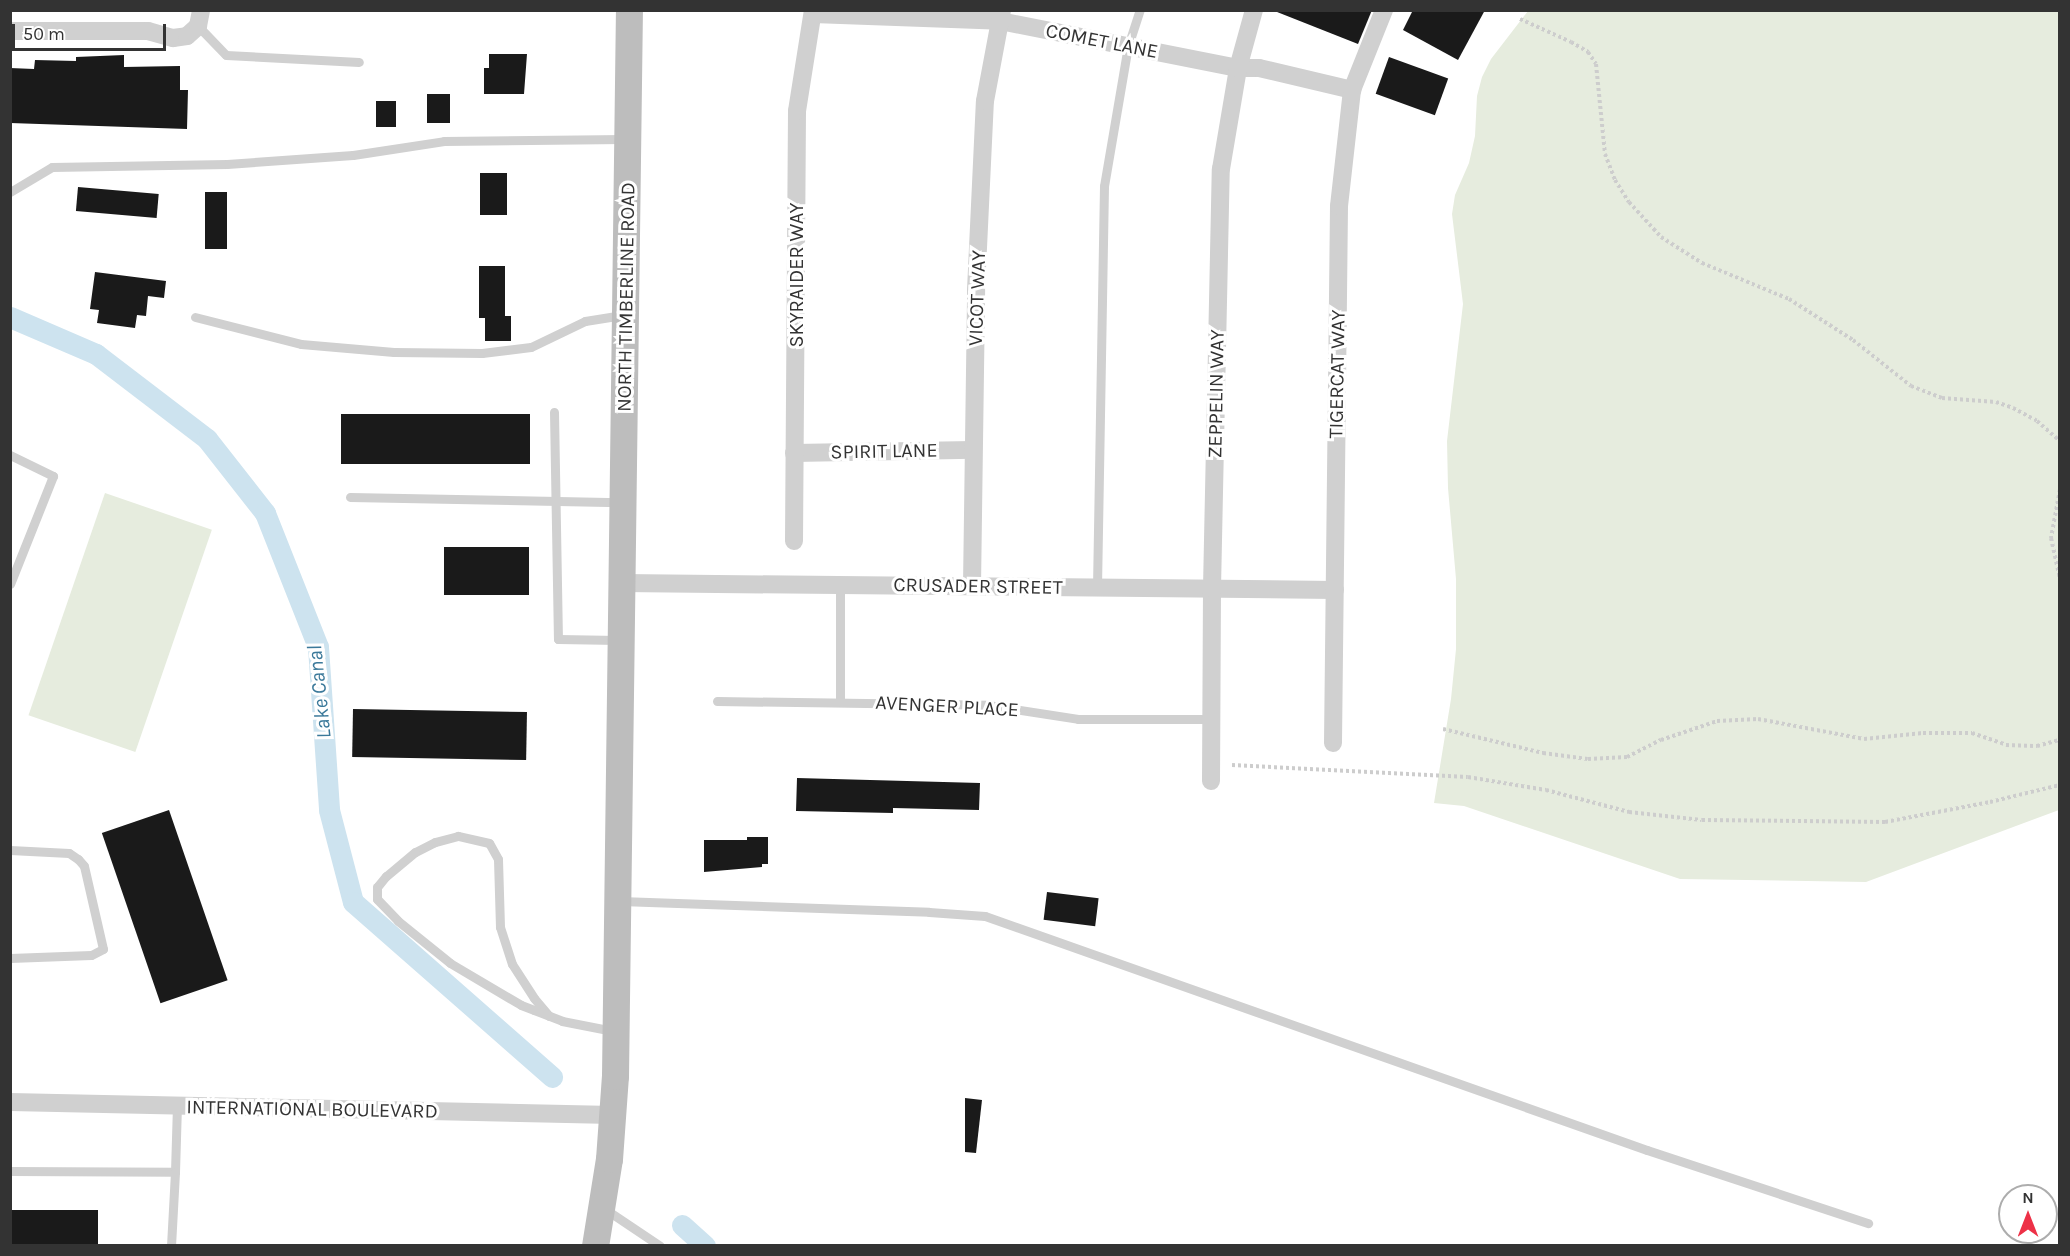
<!DOCTYPE html>
<html>
<head>
<meta charset="utf-8">
<style>
  body { margin:0 }
  #map { position:relative; width:2070px; height:1256px; overflow:hidden; background:#fff; font-family:Karla,sans-serif }
  div>[style] { position:absolute }
  [style*='--x'] { left:calc(var(--x)*1px); top:calc(var(--y)*1px); width:calc(var(--w)*1px); rotate:calc(var(--a)*1deg) }
  .green>* { inset:0; background:#e6ecde; transform-origin:0 0 }
  .canal>* { height:21px; margin:-10.5px; padding:0 10.5px; transform-origin:10.5px; border-radius:10.5px; background:#cde3ef }
  .building>* { inset:0; background:#1a1a1a; transform-origin:0 0 }
  .path>* { height:4px; margin-top:-2px; transform-origin:0; background:repeating-linear-gradient(90deg,#cdcdcd 0 3px,transparent 0 6px) }
  .lane>* { height:9px; margin:-4.5px; padding:0 4.5px; transform-origin:4.5px; border-radius:4.5px; background:#d0d0d0 }
  .street>* { height:18px; margin:-9px; padding:0 9px; transform-origin:9px; border-radius:9px; background:#d0d0d0 }
  .secondary>* { height:27px; margin:-13.5px; padding:0 13.5px; transform-origin:13.5px; border-radius:13.5px; background:#bdbdbd }
  span { translate:-50% -50%; white-space:nowrap; text-align:center; line-height:1.15; -webkit-text-stroke:6px #fff; paint-order:stroke }
  .street-label { font-size:20px; color:#333 }
  .water-label { font-size:21px; color:#3b799a; font-style:italic }
  .frame { position:absolute; inset:0; border:12px solid #333; pointer-events:none }
  .north { position:absolute; left:1998px; top:1184px; width:60px; height:60px; box-sizing:border-box; background:#fff; border:2px solid #adadad; border-radius:50%; rotate:0deg; font-size:16px; font-weight:700; line-height:24px; text-align:center; color:#333 }
  .north::after { content:''; display:block; margin:auto; width:21px; height:27px; background:#ed3147; clip-path:polygon(50% 0,100% 100%,50% 72%,0 100%) }
  .scale { position:absolute; left:12px; top:24px; width:154px; height:27px; box-sizing:border-box; border:3px solid #333; border-top:0; padding-left:8px; font-size:18px; line-height:21px; white-space:nowrap; color:#333; -webkit-text-stroke:4px #fff; paint-order:stroke }
</style>
</head>
<body>
<div id="map">
  <div class="green">
    <i style="clip-path:polygon(1528px 11px,2059px 11px,2059px 810px,1866px 882px,1680px 879px,1464px 806px,1434px 803px,1451px 699px,1456px 649px,1456px 579px,1448px 488px,1447px 441px,1463px 304px,1452px 214px,1455px 195px,1469px 163px,1475px 136px,1477px 96px,1482px 77px,1491px 59px)"></i>
    <i style="left:105px;top:493px;width:113px;height:235px;rotate:19deg"></i>
  </div>
  <div class="canal">
    <i style="--x:10;--y:317;--w:94;--a:23.3"></i>
    <i style="--x:96;--y:354;--w:140;--a:37.4"></i>
    <i style="--x:207;--y:439;--w:94;--a:51.9"></i>
    <i style="--x:265;--y:513;--w:144;--a:68.4"></i>
    <i style="--x:318;--y:647;--w:163;--a:86.1"></i>
    <i style="--x:329;--y:810;--w:95;--a:75.4"></i>
    <i style="--x:353;--y:902;--w:265;--a:41.3"></i>
    <i style="--x:682;--y:1225;--w:31;--a:42"></i>
  </div>
  <div class="building">
    <i style="clip-path:polygon(1272px 10px,1372px 10px,1358px 44px)"></i>
    <i style="clip-path:polygon(1413px 10px,1485px 10px,1458px 60px,1403px 30px)"></i>
    <i style="clip-path:polygon(489px 54px,527px 54px,524px 94px,484px 94px,484px 68px,489px 68px)"></i>
    <i style="clip-path:polygon(124px 55px,124px 67px,180px 66px,180px 90px,188px 90px,187px 129px,10px 123px,10px 68px,34px 69px,35px 60px,76px 61px,76px 57px)"></i>
    <i style="left:1389px;top:57px;width:63px;height:39px;rotate:20deg"></i>
    <i style="left:427px;top:94px;width:23px;height:29px"></i>
    <i style="left:376px;top:101px;width:20px;height:26px"></i>
    <i style="left:480px;top:173px;width:27px;height:42px"></i>
    <i style="left:78px;top:187px;width:81px;height:24px;rotate:5deg"></i>
    <i style="left:205px;top:192px;width:22px;height:57px"></i>
    <i style="clip-path:polygon(479px 266px,505px 266px,505px 316px,511px 316px,511px 341px,485px 341px,485px 318px,479px 318px)"></i>
    <i style="clip-path:polygon(95px 272px,166px 281px,164px 298px,148px 296px,146px 316px,137px 315px,135px 328px,97px 323px,99px 310px,90px 309px)"></i>
    <i style="left:341px;top:414px;width:189px;height:50px"></i>
    <i style="left:444px;top:547px;width:85px;height:48px"></i>
    <i style="left:353px;top:709px;width:174px;height:48px;rotate:1deg"></i>
    <i style="clip-path:polygon(797px 778px,980px 783px,979px 810px,893px 808px,893px 813px,796px 811px)"></i>
    <i style="left:169px;top:810px;width:180px;height:71px;rotate:71deg"></i>
    <i style="clip-path:polygon(747px 837px,768px 837px,768px 864px,762px 864px,762px 867px,704px 872px,704px 840px,747px 840px)"></i>
    <i style="left:1047px;top:892px;width:52px;height:28px;rotate:7deg"></i>
    <i style="clip-path:polygon(965px 1098px,982px 1100px,976px 1153px,965px 1152px)"></i>
    <i style="left:10px;top:1210px;width:88px;height:35px"></i>
  </div>
  <div class="path">
    <i style="--x:1520;--y:19;--w:56;--a:24.3"></i>
    <i style="--x:1571;--y:42;--w:20;--a:30"></i>
    <i style="--x:1588;--y:52;--w:14;--a:56"></i>
    <i style="--x:1596;--y:64;--w:90;--a:84.3"></i>
    <i style="--x:1605;--y:154;--w:28;--a:69"></i>
    <i style="--x:1615;--y:180;--w:26;--a:58"></i>
    <i style="--x:1629;--y:202;--w:47;--a:47.6"></i>
    <i style="--x:1661;--y:237;--w:49;--a:32.4"></i>
    <i style="--x:1702;--y:263;--w:94;--a:22.5"></i>
    <i style="--x:1789;--y:299;--w:76;--a:32.6"></i>
    <i style="--x:1853;--y:340;--w:74;--a:38.4"></i>
    <i style="--x:1911;--y:386;--w:33;--a:21"></i>
    <i style="--x:1942;--y:398;--w:54;--a:4.2"></i>
    <i style="--x:1996;--y:402;--w:18;--a:19"></i>
    <i style="--x:2013;--y:408;--w:27;--a:28"></i>
    <i style="--x:2037;--y:421;--w:30;--a:41"></i>
    <i style="--x:2060;--y:489;--w:50;--a:100.4"></i>
    <i style="--x:2051;--y:538;--w:42;--a:77.6"></i>
    <i style="--x:1443;--y:729;--w:103;--a:13.5"></i>
    <i style="--x:1543;--y:753;--w:45;--a:7.6"></i>
    <i style="--x:1588;--y:759;--w:39;--a:-3"></i>
    <i style="--x:1627;--y:757;--w:38;--a:-27"></i>
    <i style="--x:1661;--y:740;--w:59;--a:-18.7"></i>
    <i style="--x:1717;--y:721;--w:41;--a:-2.8"></i>
    <i style="--x:1758;--y:719;--w:108;--a:10.7"></i>
    <i style="--x:1864;--y:739;--w:59;--a:-5.8"></i>
    <i style="--x:1923;--y:733;--w:49;--a:0"></i>
    <i style="--x:1972;--y:733;--w:36;--a:19"></i>
    <i style="--x:2006;--y:745;--w:31;--a:2"></i>
    <i style="--x:2037;--y:746;--w:24;--a:-15"></i>
    <i style="--x:1232;--y:765;--w:236;--a:2.9"></i>
    <i style="--x:1468;--y:777;--w:79;--a:9.5"></i>
    <i style="--x:1546;--y:790;--w:86;--a:14.8"></i>
    <i style="--x:1629;--y:812;--w:73;--a:6.3"></i>
    <i style="--x:1702;--y:820;--w:183;--a:0.6"></i>
    <i style="--x:1885;--y:822;--w:107;--a:-10.8"></i>
    <i style="--x:1990;--y:802;--w:72;--a:-13.7"></i>
  </div>
  <div class="lane">
    <i style="--x:198;--y:26;--w:40;--a:46"></i>
    <i style="--x:226;--y:55;--w:133;--a:3"></i>
    <i style="--x:10;--y:192;--w:49;--a:-30.8"></i>
    <i style="--x:52;--y:167;--w:175;--a:-1"></i>
    <i style="--x:227;--y:164;--w:126;--a:-4.1"></i>
    <i style="--x:353;--y:155;--w:92;--a:-8.7"></i>
    <i style="--x:444;--y:141;--w:180;--a:-0.6"></i>
    <i style="--x:195;--y:317;--w:109;--a:14.3"></i>
    <i style="--x:301;--y:344;--w:93;--a:4.9"></i>
    <i style="--x:394;--y:352;--w:88;--a:0.7"></i>
    <i style="--x:482;--y:353;--w:49;--a:-7"></i>
    <i style="--x:531;--y:347;--w:60;--a:-25.7"></i>
    <i style="--x:585;--y:321;--w:38;--a:-9"></i>
    <i style="--x:554;--y:412;--w:227;--a:89"></i>
    <i style="--x:558;--y:639;--w:60;--a:1"></i>
    <i style="--x:10;--y:455;--w:48;--a:26"></i>
    <i style="--x:53;--y:476;--w:116;--a:111.7"></i>
    <i style="--x:350;--y:497;--w:270;--a:1.1"></i>
    <i style="--x:1097;--y:587;--w:401;--a:-89"></i>
    <i style="--x:1104;--y:186;--w:142;--a:-80.3"></i>
    <i style="--x:1128;--y:46;--w:38;--a:-72"></i>
    <i style="--x:717;--y:701;--w:271;--a:0.8"></i>
    <i style="--x:988;--y:705;--w:91;--a:8.8"></i>
    <i style="--x:1078;--y:719;--w:134;--a:0"></i>
    <i style="--x:840;--y:702;--w:117;--a:-90"></i>
    <i style="--x:10;--y:850;--w:59;--a:2.9"></i>
    <i style="--x:69;--y:853;--w:11;--a:34"></i>
    <i style="--x:78;--y:859;--w:9;--a:49"></i>
    <i style="--x:84;--y:866;--w:85;--a:77.1"></i>
    <i style="--x:103;--y:949;--w:13;--a:153"></i>
    <i style="--x:91;--y:955;--w:81;--a:177.9"></i>
    <i style="--x:620;--y:901;--w:309;--a:2"></i>
    <i style="--x:929;--y:912;--w:56;--a:4.1"></i>
    <i style="--x:985;--y:916;--w:702;--a:19.47"></i>
    <i style="--x:1647;--y:1150;--w:233;--a:18.3"></i>
    <i style="--x:549;--y:1016;--w:23;--a:-130"></i>
    <i style="--x:534;--y:998;--w:40;--a:-122.9"></i>
    <i style="--x:512;--y:964;--w:39;--a:-108"></i>
    <i style="--x:500;--y:927;--w:68;--a:-91.7"></i>
    <i style="--x:498;--y:859;--w:18;--a:-119"></i>
    <i style="--x:489;--y:843;--w:32;--a:-167"></i>
    <i style="--x:458;--y:836;--w:24;--a:165"></i>
    <i style="--x:435;--y:842;--w:22;--a:153"></i>
    <i style="--x:415;--y:852;--w:38;--a:140"></i>
    <i style="--x:386;--y:876;--w:14;--a:129"></i>
    <i style="--x:377;--y:887;--w:12;--a:90"></i>
    <i style="--x:377;--y:899;--w:30;--a:46"></i>
    <i style="--x:398;--y:921;--w:67;--a:38.9"></i>
    <i style="--x:450;--y:963;--w:82;--a:30.6"></i>
    <i style="--x:521;--y:1005;--w:14;--a:21"></i>
    <i style="--x:534;--y:1010;--w:30;--a:21"></i>
    <i style="--x:562;--y:1021;--w:52;--a:11.1"></i>
    <i style="--x:10;--y:1171;--w:165;--a:0.3"></i>
    <i style="--x:175;--y:1172;--w:66;--a:-88.3"></i>
    <i style="--x:605;--y:1209;--w:66;--a:33.9"></i>
    <i style="--x:171;--y:1246;--w:74;--a:-86.9"></i>
  </div>
  <div class="street">
    <i style="--x:813;--y:14;--w:187;--a:2.1"></i>
    <i style="--x:1000;--y:21;--w:243;--a:11.2"></i>
    <i style="--x:1238;--y:68;--w:21;--a:0"></i>
    <i style="--x:1259;--y:68;--w:96;--a:13.3"></i>
    <i style="--x:10;--y:31;--w:138;--a:0"></i>
    <i style="--x:148;--y:31;--w:26;--a:16"></i>
    <i style="--x:173;--y:38;--w:14;--a:-8"></i>
    <i style="--x:187;--y:36;--w:15;--a:-42"></i>
    <i style="--x:198;--y:26;--w:16;--a:-79"></i>
    <i style="--x:794;--y:453;--w:179;--a:-1"></i>
    <i style="--x:794;--y:541;--w:430;--a:-89.6"></i>
    <i style="--x:797;--y:111;--w:102;--a:-81"></i>
    <i style="--x:622;--y:583;--w:713;--a:0.56"></i>
    <i style="--x:972;--y:586;--w:296;--a:-89.2"></i>
    <i style="--x:976;--y:290;--w:189;--a:-87.3"></i>
    <i style="--x:985;--y:101;--w:93;--a:-79.4"></i>
    <i style="--x:1333;--y:743;--w:537;--a:-89.36"></i>
    <i style="--x:1339;--y:206;--w:117;--a:-83.6"></i>
    <i style="--x:1352;--y:90;--w:86;--a:-68.2"></i>
    <i style="--x:1211;--y:781;--w:193;--a:-89.7"></i>
    <i style="--x:1212;--y:588;--w:419;--a:-88.8"></i>
    <i style="--x:1221;--y:169;--w:102;--a:-80.4"></i>
    <i style="--x:1238;--y:68;--w:60;--a:-74.6"></i>
    <i style="--x:10;--y:1102;--w:603;--a:1.24"></i>
  </div>
  <div class="secondary">
    <i style="--x:595;--y:1246;--w:88;--a:-80.9"></i>
    <i style="--x:609;--y:1159;--w:83;--a:-85.9"></i>
    <i style="--x:615;--y:1076;--w:1066;--a:-89.25"></i>
  </div>
  <div class="street-label">
    <span style="left:1102px;top:41px;rotate:11deg">COMET LANE</span>
    <span style="left:796px;top:275px;rotate:-90deg">SKYRAIDER WAY</span>
    <span style="left:626px;top:297px;rotate:-89deg">NORTH TIMBERLINE ROAD</span>
    <span style="left:977px;top:298px;rotate:-88deg">VICOT WAY</span>
    <span style="left:1337px;top:374px;rotate:-89deg">TIGERCAT WAY</span>
    <span style="left:1216px;top:394px;rotate:-89deg">ZEPPELIN WAY</span>
    <span style="left:884px;top:451px;rotate:-1deg">SPIRIT LANE</span>
    <span style="left:978px;top:586px;rotate:1deg">CRUSADER STREET</span>
    <span style="left:947px;top:706px;rotate:3deg">AVENGER PLACE</span>
    <span style="left:312px;top:1109px;rotate:1deg">INTERNATIONAL BOULEVARD</span>
  </div>
  <div class="water-label">
    <span style="left:319px;top:692px;rotate:-96deg">Lake Canal</span>
  </div>
  <div class="frame"></div>
  <div class="north">N</div>
  <div class="scale">50 m</div>
</div>
</body>
</html>
